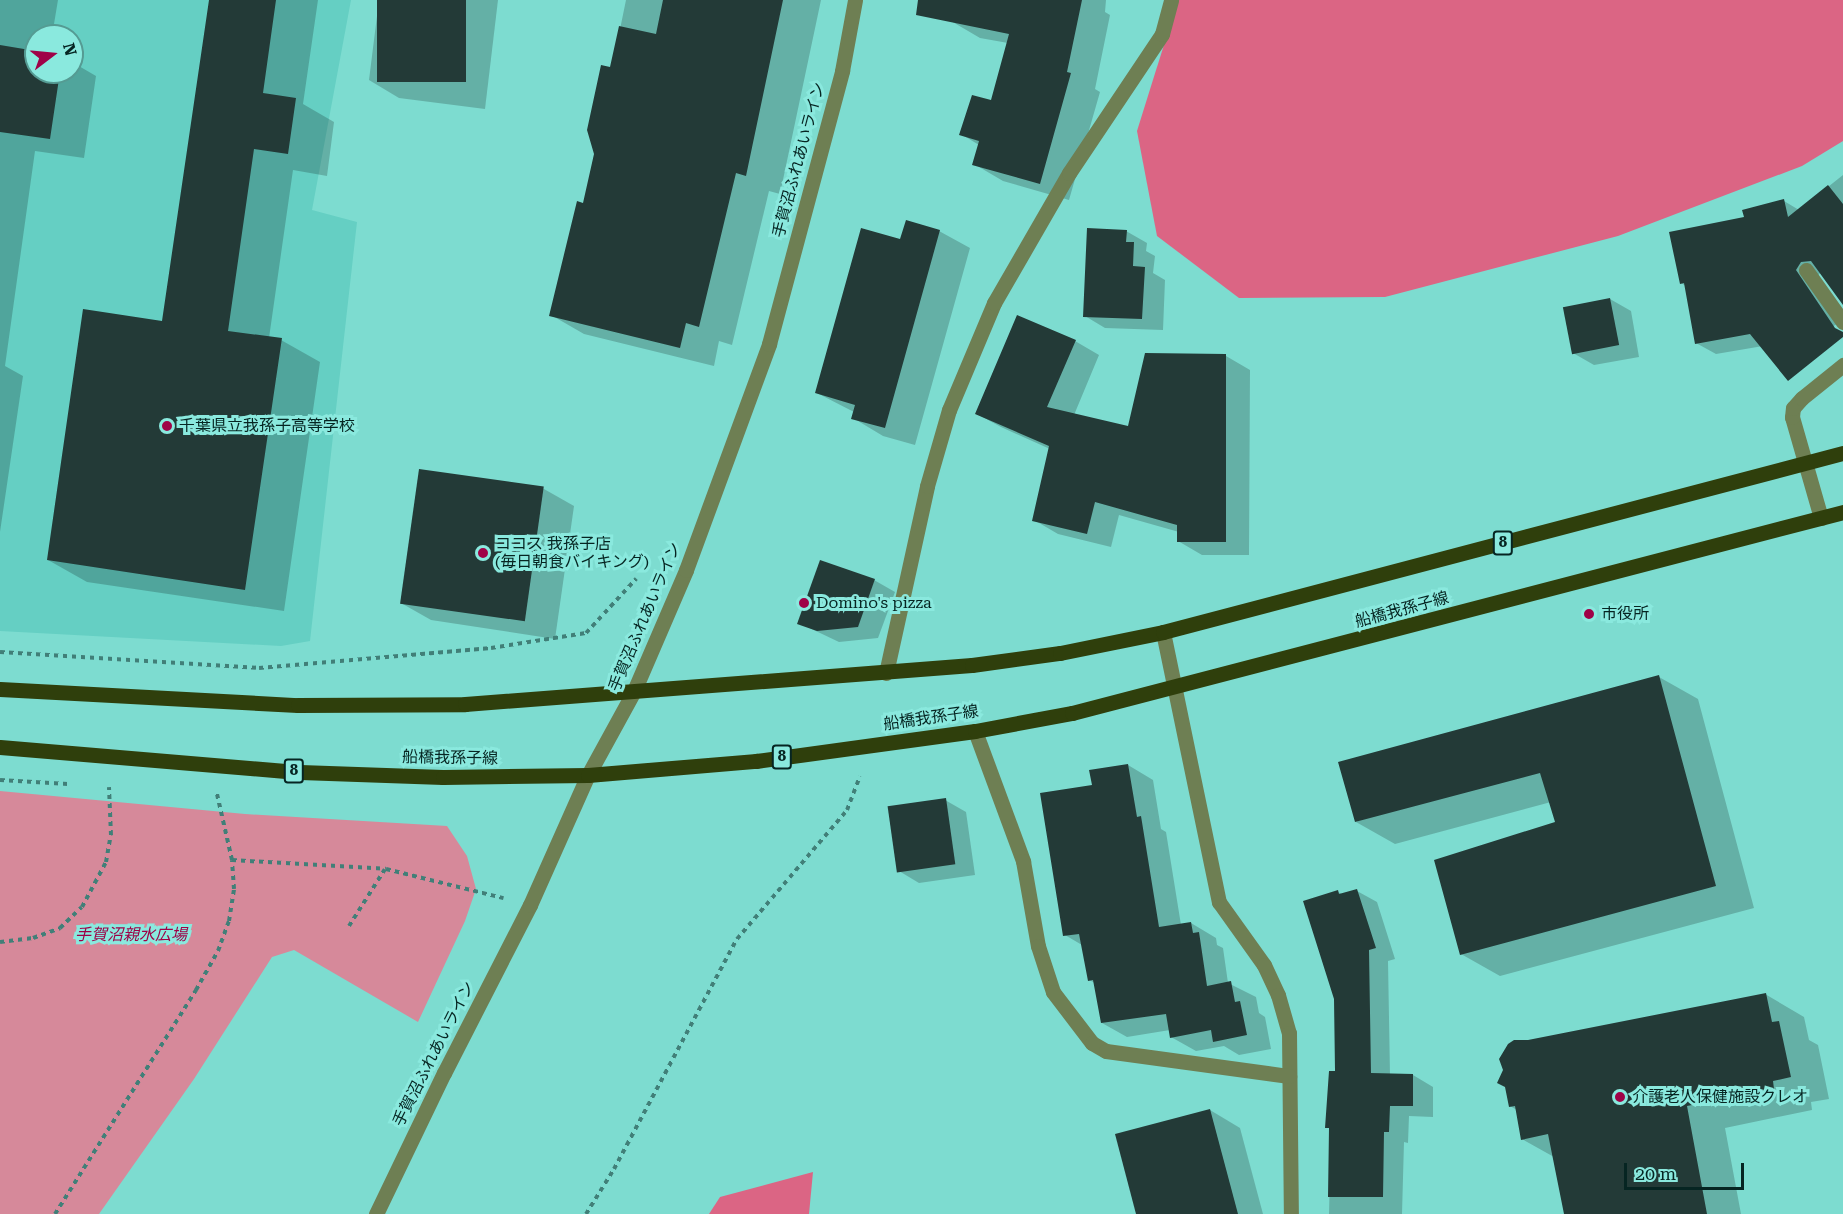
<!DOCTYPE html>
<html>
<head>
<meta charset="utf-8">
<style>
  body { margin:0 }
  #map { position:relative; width:1843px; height:1214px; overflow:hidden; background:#7ddcd0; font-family:"Roboto Serif","Noto Sans JP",serif }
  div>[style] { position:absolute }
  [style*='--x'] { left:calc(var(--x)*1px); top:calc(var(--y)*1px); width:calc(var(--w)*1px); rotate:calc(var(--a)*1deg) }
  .built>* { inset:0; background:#65cfc3 }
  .green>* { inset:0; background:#d6899a }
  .forest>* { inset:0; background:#db6584 }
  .shadow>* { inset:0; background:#0003 }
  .building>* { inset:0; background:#233a37; transform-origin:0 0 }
  .path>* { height:4px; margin-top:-2px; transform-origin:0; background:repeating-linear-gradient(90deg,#417f78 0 4.5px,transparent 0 9px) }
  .minor>* { height:15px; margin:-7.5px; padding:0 7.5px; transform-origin:7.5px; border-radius:7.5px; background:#6e7f53 }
  .major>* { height:15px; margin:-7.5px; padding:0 7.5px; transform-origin:7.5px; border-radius:7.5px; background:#2f3f0c }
  .dots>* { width:16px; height:16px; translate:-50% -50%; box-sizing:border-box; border:3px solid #8ae9de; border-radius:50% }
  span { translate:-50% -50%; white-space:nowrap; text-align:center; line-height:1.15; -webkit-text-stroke:6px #8ae9de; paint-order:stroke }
  .shield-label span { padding:2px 4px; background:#8ae9de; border:2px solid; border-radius:4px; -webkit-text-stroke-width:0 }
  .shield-label { font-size:15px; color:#062522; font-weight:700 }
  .street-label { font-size:16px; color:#062522 }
  .poi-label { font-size:16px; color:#062522 }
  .left { translate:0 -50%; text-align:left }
  .park-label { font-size:16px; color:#9e0046; font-style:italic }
  .north { position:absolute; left:24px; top:24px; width:60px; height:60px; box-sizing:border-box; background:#8ae9de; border:2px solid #559b93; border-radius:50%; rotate:74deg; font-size:16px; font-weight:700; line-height:24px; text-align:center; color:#062522 }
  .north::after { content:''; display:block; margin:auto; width:21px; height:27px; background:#9f0247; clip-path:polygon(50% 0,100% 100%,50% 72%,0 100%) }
  .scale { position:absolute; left:1624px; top:1163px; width:120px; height:27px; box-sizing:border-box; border:3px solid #062522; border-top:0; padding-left:8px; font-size:18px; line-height:21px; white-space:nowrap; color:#062522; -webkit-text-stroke:4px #8ae9de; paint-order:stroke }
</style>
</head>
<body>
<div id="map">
  <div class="built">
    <i style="clip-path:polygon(evenodd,0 0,351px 0,312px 210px,357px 222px,310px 641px,281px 646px,0 631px,0 0,36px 36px,72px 36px,72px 72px,36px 72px,36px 36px)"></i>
  </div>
  <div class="green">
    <i style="clip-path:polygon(0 791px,245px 814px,447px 826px,467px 856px,476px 889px,465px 921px,418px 1022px,294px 950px,272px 957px,194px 1079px,99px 1214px,0 1214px)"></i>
  </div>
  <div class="forest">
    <i style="clip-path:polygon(1178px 0,1843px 0,1843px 141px,1802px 166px,1618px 236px,1385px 297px,1239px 298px,1157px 236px,1137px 131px)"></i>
    <i style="clip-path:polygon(813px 1172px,809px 1214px,709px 1214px,720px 1197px)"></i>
  </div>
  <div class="shadow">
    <i style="clip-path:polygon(0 0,58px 0,52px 36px,36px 36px,36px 72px,72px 72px,72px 62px,96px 76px,84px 158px,35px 151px,5px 366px,23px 376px,0 532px)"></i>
    <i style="clip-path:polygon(210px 0,318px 0,303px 104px,334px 122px,327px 176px,293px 170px,269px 338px,281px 340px,320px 362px,284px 611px,87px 582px,48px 560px,163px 323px)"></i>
    <i style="clip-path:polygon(379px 0,498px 0,485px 109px,399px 98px,369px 80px)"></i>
    <i style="clip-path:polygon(626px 0,821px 0,780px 194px,769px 191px,732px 345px,719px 341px,714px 366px,584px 334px,551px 315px,584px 205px)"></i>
    <i style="clip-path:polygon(955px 0,1106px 0,1105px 12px,1110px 15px,1095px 89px,1100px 92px,1069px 200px,1003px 181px,974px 164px,979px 145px,961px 134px,992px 102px,1008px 43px,980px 38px,951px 21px)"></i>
    <i style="clip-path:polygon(1843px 175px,1843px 301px,1821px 272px,1816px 278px,1841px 322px,1779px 355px,1763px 346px,1716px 354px,1696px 343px,1686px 286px,1681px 283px,1745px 218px,1784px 201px,1799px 210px)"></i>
    <i style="clip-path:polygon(939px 231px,970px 248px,915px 445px,883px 436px,853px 418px,854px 412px,817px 393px,901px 241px)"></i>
    <i style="clip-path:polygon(1126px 231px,1147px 243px,1146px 251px,1155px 256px,1153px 273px,1165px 280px,1163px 330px,1105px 328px,1085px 316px)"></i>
    <i style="clip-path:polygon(1610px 299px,1631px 311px,1639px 357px,1594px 365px,1573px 353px)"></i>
    <i style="clip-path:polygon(1075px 341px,1099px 355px,1074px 415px,1129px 428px,1226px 356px,1250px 370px,1249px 555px,1202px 555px,1178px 541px,1179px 532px,1119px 515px,1111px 547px,1058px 534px,1034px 520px,1050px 449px,1001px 427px,977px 414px)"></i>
    <i style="clip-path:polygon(420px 471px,544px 489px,574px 506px,555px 639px,431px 620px,401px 603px)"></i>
    <i style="clip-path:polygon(874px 580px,895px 592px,878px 638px,839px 642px,799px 623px)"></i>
    <i style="clip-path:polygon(1659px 677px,1698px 699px,1754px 908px,1500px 976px,1461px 954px,1557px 823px,1551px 802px,1395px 844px,1356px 822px)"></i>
    <i style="clip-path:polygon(1128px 765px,1153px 780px,1161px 829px,1166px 832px,1181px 925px,1191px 923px,1216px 938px,1217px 945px,1223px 948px,1228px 983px,1256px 997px,1259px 1013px,1265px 1017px,1271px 1049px,1239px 1055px,1224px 1046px,1196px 1051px,1171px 1037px,1170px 1030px,1127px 1037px,1102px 1023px,1095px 983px,1089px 980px,1082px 945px,1065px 935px,1093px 786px)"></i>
    <i style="clip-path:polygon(945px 800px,966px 812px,975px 875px,919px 883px,899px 871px)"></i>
    <i style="clip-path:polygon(1357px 891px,1377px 902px,1395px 959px,1388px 961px,1390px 1075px,1413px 1075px,1433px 1087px,1433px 1117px,1409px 1116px,1408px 1143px,1404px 1142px,1402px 1214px,1329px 1214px,1331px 1129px,1326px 1127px,1337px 1073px,1338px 892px,1343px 895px)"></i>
    <i style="clip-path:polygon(1765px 994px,1804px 1017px,1809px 1040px,1818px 1045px,1829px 1099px,1811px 1102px,1812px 1110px,1725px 1128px,1741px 1214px,1566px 1214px,1554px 1157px,1522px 1139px,1517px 1110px,1510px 1106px,1528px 1041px)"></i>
    <i style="clip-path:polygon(1210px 1110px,1240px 1128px,1263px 1214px,1137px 1214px)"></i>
  </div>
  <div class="building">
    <i style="clip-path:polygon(209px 0,276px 0,263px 93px,296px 98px,288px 154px,254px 149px,228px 331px,282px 338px,245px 590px,47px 560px,83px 309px,162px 321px)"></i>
    <i style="left:377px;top:0;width:89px;height:82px"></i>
    <i style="clip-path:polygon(663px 0,783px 0,746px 176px,736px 173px,699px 327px,686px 323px,680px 348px,549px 316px,577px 201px,583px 203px,594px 154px,587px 130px,601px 65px,610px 67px,619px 26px,656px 34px)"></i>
    <i style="clip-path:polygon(918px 0,1082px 0,1067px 72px,1071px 73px,1040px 184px,972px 165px,979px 141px,959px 135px,972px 95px,991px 100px,1009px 34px,916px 15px)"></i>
    <i style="clip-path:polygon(0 45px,36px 51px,36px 72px,60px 72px,50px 139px,0 132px)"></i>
    <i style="clip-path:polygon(1828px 185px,1843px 204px,1843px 305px,1811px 261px,1801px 262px,1796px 270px,1835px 328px,1843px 332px,1843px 337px,1788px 381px,1750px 334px,1695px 344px,1684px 283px,1680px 284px,1669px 232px,1744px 217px,1742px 210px,1784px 199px,1788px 217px)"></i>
    <i style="clip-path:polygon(906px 220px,940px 230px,885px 428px,851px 419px,855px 405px,815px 393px,861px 228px,900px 239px)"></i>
    <i style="clip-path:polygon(1087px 228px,1127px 230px,1126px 242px,1134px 242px,1133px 266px,1145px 267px,1142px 319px,1083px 317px)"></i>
    <i style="left:1610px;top:298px;width:48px;height:48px;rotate:79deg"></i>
    <i style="clip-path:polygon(1017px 315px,1076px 340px,1047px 407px,1128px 426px,1145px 353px,1226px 354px,1226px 542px,1177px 542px,1177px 525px,1095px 502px,1087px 534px,1032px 521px,1049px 446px,975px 414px)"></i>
    <i style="left:419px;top:469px;width:126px;height:136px;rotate:8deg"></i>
    <i style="clip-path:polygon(820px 560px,875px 579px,858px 627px,817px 631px,797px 624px)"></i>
    <i style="clip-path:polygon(1659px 675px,1716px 886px,1460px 955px,1434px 860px,1555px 822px,1540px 773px,1355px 822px,1338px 762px)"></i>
    <i style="clip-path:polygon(1128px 764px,1137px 817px,1141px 816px,1159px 927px,1191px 922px,1193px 933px,1199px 932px,1207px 986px,1231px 981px,1235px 1002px,1240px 1001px,1247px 1035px,1213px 1042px,1211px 1030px,1170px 1038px,1166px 1014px,1101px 1023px,1093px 980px,1088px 981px,1079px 934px,1063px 936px,1040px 793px,1092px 785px,1089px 770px)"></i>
    <i style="left:946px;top:798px;width:67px;height:59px;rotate:82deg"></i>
    <i style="clip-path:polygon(1357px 889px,1376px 948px,1369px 950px,1371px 1073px,1413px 1074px,1413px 1106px,1390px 1106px,1389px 1132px,1384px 1132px,1383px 1197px,1328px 1197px,1329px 1128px,1325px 1128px,1329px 1071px,1335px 1071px,1334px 999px,1303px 901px,1338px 890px,1339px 894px)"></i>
    <i style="clip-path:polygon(1766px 993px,1772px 1022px,1779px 1021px,1791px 1077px,1773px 1081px,1774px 1089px,1687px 1106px,1707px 1214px,1564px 1214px,1548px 1134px,1521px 1140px,1515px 1106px,1509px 1107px,1505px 1087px,1497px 1083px,1503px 1070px,1499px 1059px,1508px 1044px,1514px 1040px,1528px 1040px)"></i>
    <i style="clip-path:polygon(1210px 1109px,1238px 1214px,1136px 1214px,1115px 1134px)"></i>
  </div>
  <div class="path">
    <i style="--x:0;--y:652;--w:259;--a:3.5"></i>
    <i style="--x:259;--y:668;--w:233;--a:-4.9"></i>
    <i style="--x:491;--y:648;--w:96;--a:-9"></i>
    <i style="--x:586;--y:633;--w:74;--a:-47.2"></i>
    <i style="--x:0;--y:780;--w:68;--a:3.4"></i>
    <i style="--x:232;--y:860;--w:154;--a:3.3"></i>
    <i style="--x:386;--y:869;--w:121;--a:13.9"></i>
    <i style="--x:349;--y:926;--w:67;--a:-57.7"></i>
    <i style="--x:0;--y:942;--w:33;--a:-7"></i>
    <i style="--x:33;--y:938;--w:29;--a:-20"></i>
    <i style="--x:60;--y:928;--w:30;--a:-44"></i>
    <i style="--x:82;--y:907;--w:51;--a:-61.9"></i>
    <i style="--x:106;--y:862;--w:27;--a:-80"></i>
    <i style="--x:111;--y:835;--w:48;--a:-92.4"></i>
    <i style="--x:55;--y:1214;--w:265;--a:-57.8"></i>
    <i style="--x:196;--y:990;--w:45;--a:-60.6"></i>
    <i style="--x:218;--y:951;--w:32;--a:-70"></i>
    <i style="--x:229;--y:921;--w:32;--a:-81"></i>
    <i style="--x:234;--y:889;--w:29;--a:-94"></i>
    <i style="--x:232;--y:860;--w:68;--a:-102.8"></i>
    <i style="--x:586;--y:1214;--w:53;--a:-58.1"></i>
    <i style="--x:614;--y:1169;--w:261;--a:-61.9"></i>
    <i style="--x:737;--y:939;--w:170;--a:-49.5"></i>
    <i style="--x:847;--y:810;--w:36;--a:-69"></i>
  </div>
  <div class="minor">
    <i style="--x:1806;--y:270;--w:64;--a:54.6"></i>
    <i style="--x:1821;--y:518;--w:105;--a:-106"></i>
    <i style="--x:1792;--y:417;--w:9;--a:-84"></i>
    <i style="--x:1793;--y:408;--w:13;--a:-48"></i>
    <i style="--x:1802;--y:398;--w:53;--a:-38.8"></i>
    <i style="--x:1163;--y:632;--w:276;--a:78.3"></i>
    <i style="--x:1219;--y:902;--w:77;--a:54.5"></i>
    <i style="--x:1264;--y:965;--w:33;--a:65"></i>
    <i style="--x:1278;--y:995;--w:40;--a:74"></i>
    <i style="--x:1289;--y:1033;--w:181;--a:89.4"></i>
    <i style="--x:886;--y:673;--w:191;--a:-77.6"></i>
    <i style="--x:927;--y:486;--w:79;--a:-73.9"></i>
    <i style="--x:949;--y:410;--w:116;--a:-67.2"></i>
    <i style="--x:994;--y:303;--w:150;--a:-60"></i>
    <i style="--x:1069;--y:173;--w:167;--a:-56.2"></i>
    <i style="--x:1162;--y:34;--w:35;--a:-75"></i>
    <i style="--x:975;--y:731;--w:139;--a:69.7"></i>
    <i style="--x:1023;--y:861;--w:86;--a:80"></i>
    <i style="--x:1038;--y:946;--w:48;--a:71.9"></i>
    <i style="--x:1053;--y:992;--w:64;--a:52.6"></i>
    <i style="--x:1092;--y:1043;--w:16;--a:30"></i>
    <i style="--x:1106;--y:1051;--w:185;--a:7.8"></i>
    <i style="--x:376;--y:1214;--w:157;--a:-64.3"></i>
    <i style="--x:444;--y:1073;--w:189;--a:-62.9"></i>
    <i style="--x:530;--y:905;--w:142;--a:-66"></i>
    <i style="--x:588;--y:775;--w:96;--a:-61.3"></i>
    <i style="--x:634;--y:691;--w:132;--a:-66.7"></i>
    <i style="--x:686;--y:570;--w:241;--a:-69.8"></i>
    <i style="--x:769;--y:344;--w:283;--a:-75"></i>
    <i style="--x:842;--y:71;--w:72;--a:-79.6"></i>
  </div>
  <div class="major">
    <i style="--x:0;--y:689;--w:298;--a:3.1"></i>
    <i style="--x:298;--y:705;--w:167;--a:-0.3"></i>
    <i style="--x:465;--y:704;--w:508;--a:-4.4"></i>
    <i style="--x:972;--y:665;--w:89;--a:-7.8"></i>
    <i style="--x:1060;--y:653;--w:105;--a:-11.5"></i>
    <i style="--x:1163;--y:632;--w:703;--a:-14.75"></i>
    <i style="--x:0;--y:747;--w:301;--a:4.8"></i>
    <i style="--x:300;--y:772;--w:143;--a:2"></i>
    <i style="--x:443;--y:777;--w:145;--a:-0.8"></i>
    <i style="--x:588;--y:775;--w:169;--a:-4.8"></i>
    <i style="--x:756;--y:761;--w:221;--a:-7.8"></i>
    <i style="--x:975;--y:731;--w:99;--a:-10.5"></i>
    <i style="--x:1072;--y:713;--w:797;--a:-14.61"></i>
  </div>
  <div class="dots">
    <i style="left:167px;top:426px;background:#9f0247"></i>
    <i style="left:483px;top:553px;background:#9f0247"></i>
    <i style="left:804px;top:603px;background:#9f0247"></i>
    <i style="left:1589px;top:614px;background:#9f0247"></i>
    <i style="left:1620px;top:1097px;background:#9f0247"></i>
  </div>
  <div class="shield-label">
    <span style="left:1503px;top:543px">8</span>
    <span style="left:782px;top:757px">8</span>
    <span style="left:294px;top:771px">8</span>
  </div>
  <div class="street-label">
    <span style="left:799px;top:160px;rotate:-75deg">手賀沼ふれあいライン</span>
    <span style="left:1402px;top:610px;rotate:-15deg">船橋我孫子線</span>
    <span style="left:645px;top:617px;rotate:-67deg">手賀沼ふれあいライン</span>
    <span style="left:931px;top:718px;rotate:-8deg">船橋我孫子線</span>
    <span style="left:450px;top:758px;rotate:1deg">船橋我孫子線</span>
    <span style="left:434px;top:1054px;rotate:-63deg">手賀沼ふれあいライン</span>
  </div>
  <div class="poi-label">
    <span class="left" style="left:179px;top:426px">千葉県立我孫子高等学校</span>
    <span class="left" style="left:495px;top:553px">ココス 我孫子店<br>(毎日朝食バイキング)</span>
    <span class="left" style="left:816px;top:603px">Domino's pizza</span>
    <span class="left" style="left:1601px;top:614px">市役所</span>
    <span class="left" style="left:1632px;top:1097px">介護老人保健施設クレオ</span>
  </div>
  <div class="park-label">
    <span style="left:131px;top:935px">手賀沼親水広場</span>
  </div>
  <div class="north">N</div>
  <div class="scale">20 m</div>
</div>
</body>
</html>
